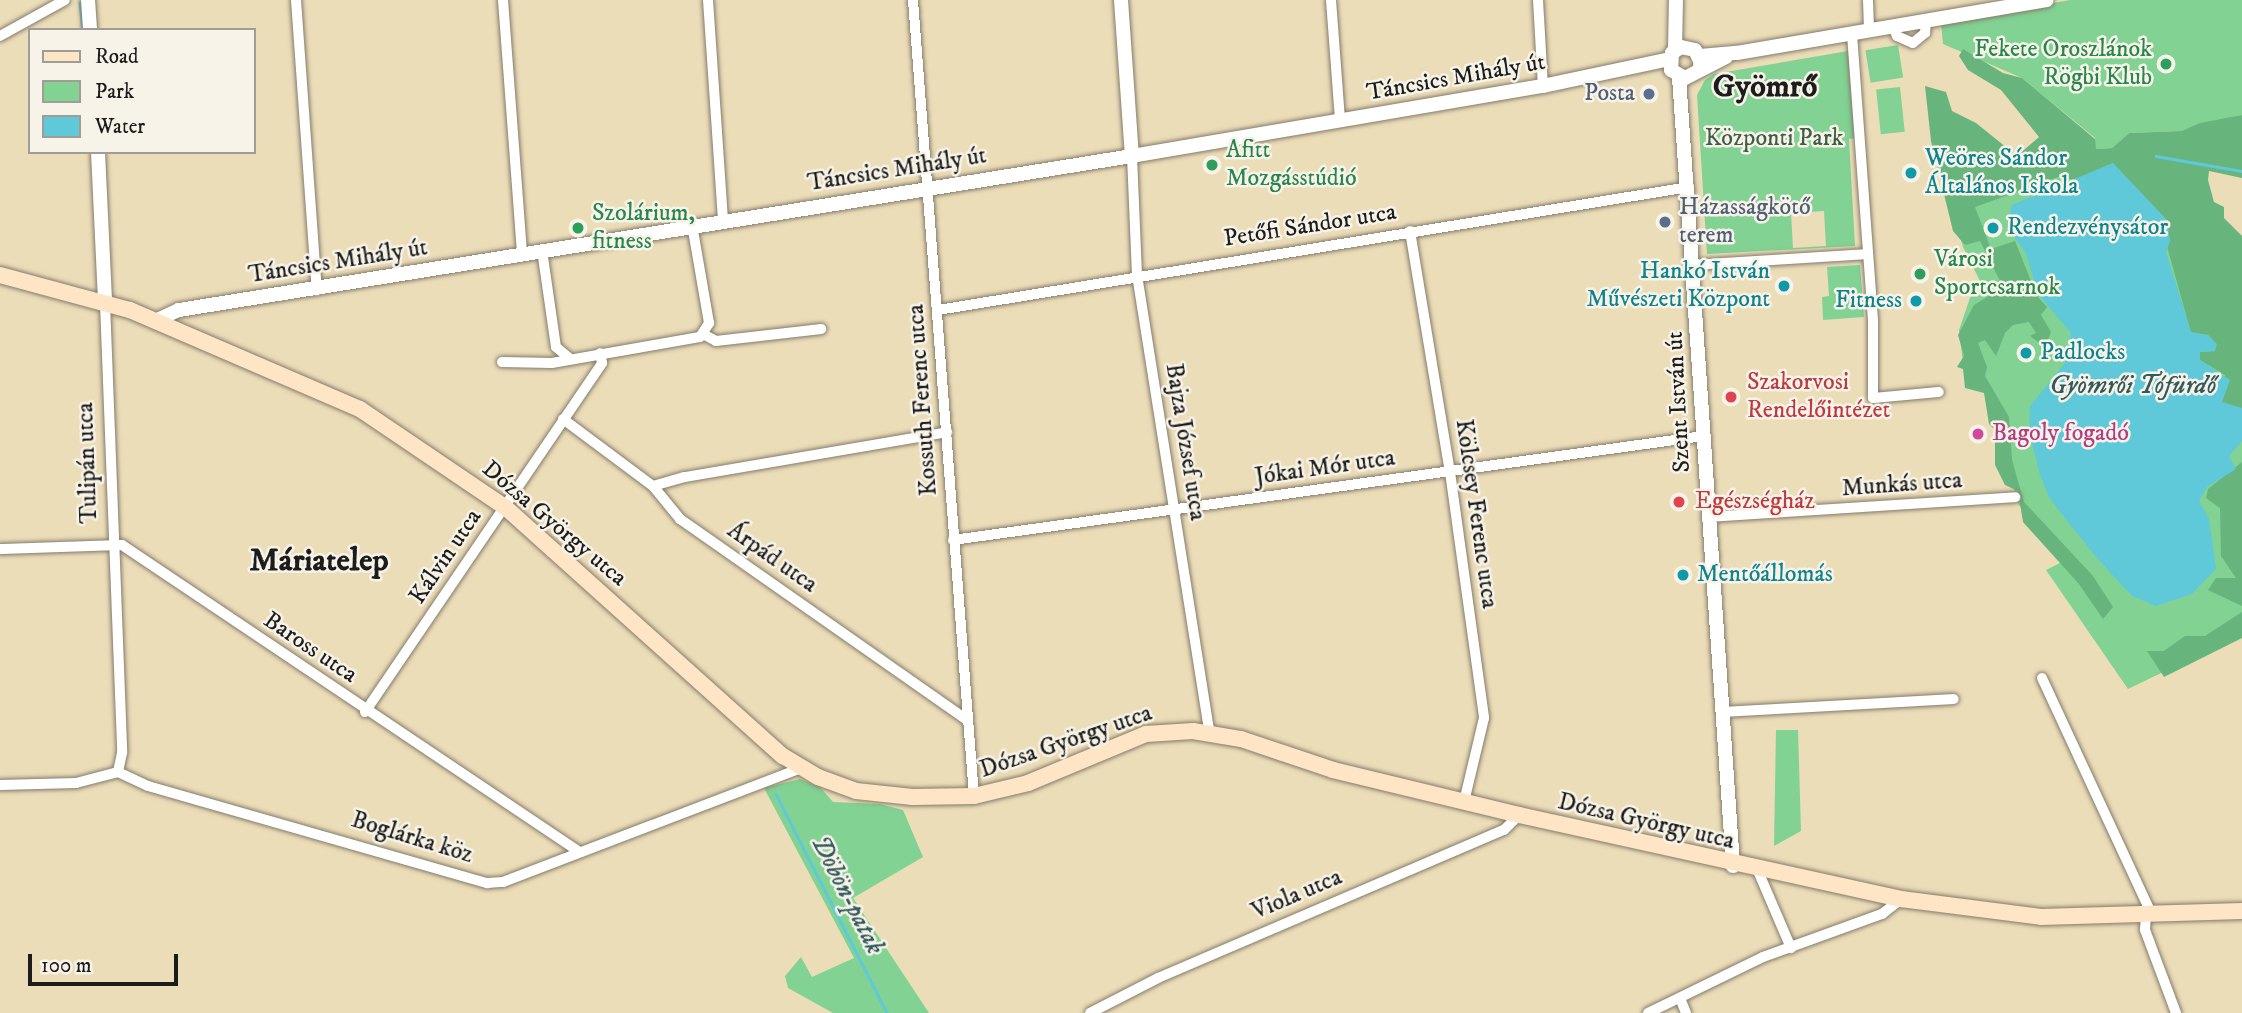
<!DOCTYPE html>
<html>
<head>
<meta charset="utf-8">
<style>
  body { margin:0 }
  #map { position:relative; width:2242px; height:1013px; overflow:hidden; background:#ecddb9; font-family:"IM FELL DW Pica",serif }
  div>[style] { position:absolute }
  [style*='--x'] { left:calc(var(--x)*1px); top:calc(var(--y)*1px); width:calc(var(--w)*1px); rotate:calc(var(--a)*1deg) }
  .green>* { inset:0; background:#81d293; transform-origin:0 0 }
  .forest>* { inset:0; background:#68b47d }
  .water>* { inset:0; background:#5fc9da }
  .stream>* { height:2.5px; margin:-1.25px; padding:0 1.25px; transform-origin:1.25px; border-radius:1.25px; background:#5fc9da }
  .roads { filter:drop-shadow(0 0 2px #847c6a) drop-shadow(0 0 2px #847c6a) }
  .minor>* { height:10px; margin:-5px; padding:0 5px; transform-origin:5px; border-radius:5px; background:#fff }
  .tertiary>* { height:14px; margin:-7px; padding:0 7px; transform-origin:7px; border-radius:7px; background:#fff }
  .secondary>* { height:16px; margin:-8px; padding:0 8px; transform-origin:8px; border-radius:8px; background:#fde5c5 }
  .dots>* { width:19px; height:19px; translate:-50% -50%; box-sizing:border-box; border:4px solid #f7f3e8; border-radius:50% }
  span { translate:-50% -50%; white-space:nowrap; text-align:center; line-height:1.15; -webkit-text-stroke:5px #f7f3e8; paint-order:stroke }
  .leisure-label { font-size:24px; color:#27864d }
  .right { translate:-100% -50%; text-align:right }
  .left { translate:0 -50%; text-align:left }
  .street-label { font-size:24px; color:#1c1c1c }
  .service-label { font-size:24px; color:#4e5e75 }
  .park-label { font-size:24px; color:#3f5c46 }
  .culture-label { font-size:24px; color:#0d838f }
  .health-label { font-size:24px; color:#be3a42 }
  .hotel-label { font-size:24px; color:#b23c85 }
  .water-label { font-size:26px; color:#33595e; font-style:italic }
  .district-label { font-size:32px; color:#1c1c1c; font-weight:700 }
  .legend { position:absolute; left:28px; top:28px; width:228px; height:126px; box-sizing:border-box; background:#f7f3e8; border:2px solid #9f9d96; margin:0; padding:9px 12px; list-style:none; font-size:21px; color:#1c1c1c }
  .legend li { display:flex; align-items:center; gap:14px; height:35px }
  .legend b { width:35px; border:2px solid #9f9d96 }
  .scale { position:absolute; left:28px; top:954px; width:150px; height:32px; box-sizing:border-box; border:4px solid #1c1c1c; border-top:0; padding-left:9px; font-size:21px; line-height:24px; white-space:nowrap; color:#1c1c1c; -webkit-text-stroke:5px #f7f3e8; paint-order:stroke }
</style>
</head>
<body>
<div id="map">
  <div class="green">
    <i style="clip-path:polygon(2070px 0,2242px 0,2242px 115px,2182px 131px,2129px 133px,2112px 148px,2095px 149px,2095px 138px,2022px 78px,1943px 44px,1941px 23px)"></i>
    <i style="left:1898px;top:45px;width:33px;height:33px;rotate:81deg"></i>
    <i style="clip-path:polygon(evenodd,1848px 51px,1856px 138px,1849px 139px,1855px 246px,1707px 254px,1697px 95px,1705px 80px,1714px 74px,1848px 51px,1824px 211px,1826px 246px,1793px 248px,1791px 213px,1824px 211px)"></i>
    <i style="left:1900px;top:87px;width:45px;height:24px;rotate:84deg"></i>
    <i style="clip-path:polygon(2173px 148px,2242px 256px,2242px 634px,2128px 689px,2046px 570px,2066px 560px,2018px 504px,1987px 387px,1963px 363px,1959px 330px,1971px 295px,1986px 293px,1963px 247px,1950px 202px)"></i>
    <i style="clip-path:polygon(1860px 265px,1864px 317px,1823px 320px,1822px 297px,1829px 296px,1827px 267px)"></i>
    <i style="clip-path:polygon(1776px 730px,1798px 730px,1801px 831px,1774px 846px)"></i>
    <i style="clip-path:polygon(800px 779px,821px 788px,833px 802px,880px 804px,903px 810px,923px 857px,853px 898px,929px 1013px,833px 1013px,788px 988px,785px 976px,801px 957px,812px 977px,854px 958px,764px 788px)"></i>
  </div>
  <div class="forest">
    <i style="clip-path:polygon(1963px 49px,2003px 73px,2022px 78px,2095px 139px,2096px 149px,2112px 148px,2129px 133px,2182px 131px,2200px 123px,2242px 115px,2242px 178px,2209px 171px,2208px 180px,2214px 202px,2224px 207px,2224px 218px,2242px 236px,2242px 432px,2222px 402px,2225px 375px,2200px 360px,2200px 352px,2215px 351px,2208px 335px,2191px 333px,2167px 246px,2113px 163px,2075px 180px,2058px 177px,1975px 207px,1991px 249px,2015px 241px,2037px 296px,2047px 307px,2041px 315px,2051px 332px,2045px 347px,2030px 336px,2036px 333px,2029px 322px,2013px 325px,2005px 333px,1996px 356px,1985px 340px,1978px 343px,1987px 367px,1985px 376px,2009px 417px,2012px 460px,2024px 502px,2093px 576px,2113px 607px,2103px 619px,2079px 584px,2023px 522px,2018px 491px,2005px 485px,1995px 465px,1995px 430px,1989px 424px,1984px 393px,1965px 388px,1963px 369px,1957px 367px,1964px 356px,1958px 335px,1974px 305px,2003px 287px,1980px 241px,1965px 245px,1953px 231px,1931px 141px,1925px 86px,1946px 92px,1952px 111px,1976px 123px,2017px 156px,2039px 137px,2001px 90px,1968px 70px,1959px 56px)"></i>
    <i style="clip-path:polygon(2242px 462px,2242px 606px,2208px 590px,2216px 578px,2236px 578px,2221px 556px,2220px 508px,2206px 498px,2208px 489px)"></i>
    <i style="clip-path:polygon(2242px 612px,2242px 638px,2164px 677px,2147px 651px,2164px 651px,2185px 636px,2205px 636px)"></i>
  </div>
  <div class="water">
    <i style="clip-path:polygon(2113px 163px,2167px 220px,2170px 241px,2166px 252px,2191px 332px,2208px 335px,2217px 344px,2215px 351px,2200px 352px,2200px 360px,2230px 380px,2222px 402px,2242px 408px,2242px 441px,2229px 456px,2236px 469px,2207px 487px,2199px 501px,2209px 519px,2216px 569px,2192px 594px,2156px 606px,2132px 596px,2096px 557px,2050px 499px,2040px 475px,2029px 431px,2030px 406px,2065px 363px,2071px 333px,2038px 294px,2026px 253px,2007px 227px,2012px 205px)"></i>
  </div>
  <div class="stream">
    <i style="--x:80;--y:3;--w:27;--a:84"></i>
    <i style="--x:2156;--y:156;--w:87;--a:9.9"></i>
    <i style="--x:776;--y:794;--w:246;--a:63.1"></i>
  </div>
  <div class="roads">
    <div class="minor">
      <i style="--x:296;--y:0;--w:291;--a:85.9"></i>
      <i style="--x:503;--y:0;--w:254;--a:85.7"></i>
      <i style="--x:708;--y:0;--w:221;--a:86.1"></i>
      <i style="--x:913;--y:0;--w:798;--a:85.62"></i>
      <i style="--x:1331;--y:0;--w:121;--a:85.7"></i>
      <i style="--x:1538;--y:0;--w:86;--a:86.7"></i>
      <i style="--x:1868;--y:0;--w:31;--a:88"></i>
      <i style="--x:1893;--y:27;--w:10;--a:66"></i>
      <i style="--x:1897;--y:36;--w:17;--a:24"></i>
      <i style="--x:1913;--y:43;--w:16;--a:-40"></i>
      <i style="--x:1925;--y:33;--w:12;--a:-85"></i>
      <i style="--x:1852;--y:34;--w:288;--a:85.8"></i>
      <i style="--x:1873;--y:321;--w:77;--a:90"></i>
      <i style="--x:1873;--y:398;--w:66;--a:-5.2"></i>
      <i style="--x:0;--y:36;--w:74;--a:-29"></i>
      <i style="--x:1132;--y:156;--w:119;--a:87.6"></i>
      <i style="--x:1137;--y:275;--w:463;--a:81"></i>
      <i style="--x:1410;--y:231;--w:244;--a:80.6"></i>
      <i style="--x:1450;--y:472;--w:248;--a:82.1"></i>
      <i style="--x:1484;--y:718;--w:86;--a:103.4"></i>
      <i style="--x:542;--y:250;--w:98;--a:81.8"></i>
      <i style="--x:556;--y:347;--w:17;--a:40"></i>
      <i style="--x:1693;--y:265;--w:175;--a:-3.6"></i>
      <i style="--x:105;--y:303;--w:450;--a:87.8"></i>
      <i style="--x:122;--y:753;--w:19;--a:102"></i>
      <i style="--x:938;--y:310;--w:761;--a:-9.3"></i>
      <i style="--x:703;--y:334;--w:15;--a:28"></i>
      <i style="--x:716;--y:341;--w:106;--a:-6.5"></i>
      <i style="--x:502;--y:362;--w:50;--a:1.1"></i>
      <i style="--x:552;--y:363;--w:150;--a:-10"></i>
      <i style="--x:700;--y:337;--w:17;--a:-57"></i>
      <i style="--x:709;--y:323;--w:99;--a:-99.8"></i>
      <i style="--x:563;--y:419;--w:112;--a:36.7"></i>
      <i style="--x:653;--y:486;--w:43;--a:50.7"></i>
      <i style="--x:680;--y:519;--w:350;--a:35"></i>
      <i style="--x:653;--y:486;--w:33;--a:-16"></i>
      <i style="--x:685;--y:477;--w:266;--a:-9.7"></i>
      <i style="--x:1709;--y:517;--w:307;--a:-3.7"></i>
      <i style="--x:953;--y:540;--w:757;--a:-7.89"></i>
      <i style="--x:0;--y:549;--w:122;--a:-1.9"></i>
      <i style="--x:122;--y:545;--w:549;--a:33.86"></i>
      <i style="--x:2042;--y:678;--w:261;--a:65.1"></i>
      <i style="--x:365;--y:712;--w:422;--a:-55.8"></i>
      <i style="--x:602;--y:363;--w:10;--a:-101"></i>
      <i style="--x:1723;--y:712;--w:231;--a:-3.2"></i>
      <i style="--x:0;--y:785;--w:76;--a:-1.5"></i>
      <i style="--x:76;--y:783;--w:43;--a:-14.7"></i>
      <i style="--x:118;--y:772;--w:33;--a:25"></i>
      <i style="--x:148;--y:786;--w:353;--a:16"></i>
      <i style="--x:487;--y:883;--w:16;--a:-4"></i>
      <i style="--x:503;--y:882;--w:319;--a:-20.9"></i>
      <i style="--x:1758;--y:871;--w:84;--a:66.8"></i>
      <i style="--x:2146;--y:915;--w:15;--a:94"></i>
      <i style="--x:2145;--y:930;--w:89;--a:69.5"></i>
      <i style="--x:1680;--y:998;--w:16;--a:68"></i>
      <i style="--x:1090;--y:1013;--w:76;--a:-27.2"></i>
      <i style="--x:1158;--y:978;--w:376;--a:-23.2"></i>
      <i style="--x:1504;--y:830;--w:21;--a:-45"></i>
      <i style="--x:1648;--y:1013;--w:128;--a:-26"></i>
      <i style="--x:1763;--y:957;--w:127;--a:-19.9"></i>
      <i style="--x:1882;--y:914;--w:24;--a:-38"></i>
    </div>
    <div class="tertiary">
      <i style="--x:88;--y:0;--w:30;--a:86"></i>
      <i style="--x:1121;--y:0;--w:156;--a:86"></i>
      <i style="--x:1675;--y:50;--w:50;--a:-88.9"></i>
      <i style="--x:1700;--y:56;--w:37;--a:-5"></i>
      <i style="--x:1737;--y:53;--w:314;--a:-9.7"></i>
      <i style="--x:1699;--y:70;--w:7;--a:-74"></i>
      <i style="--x:1701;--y:63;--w:14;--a:-115"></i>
      <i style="--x:1695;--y:50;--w:14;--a:-168"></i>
      <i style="--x:1681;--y:47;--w:11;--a:146"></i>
      <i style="--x:1672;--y:53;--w:17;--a:93"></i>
      <i style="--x:1671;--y:70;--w:16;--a:30"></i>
      <i style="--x:1685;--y:78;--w:46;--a:-27.1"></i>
      <i style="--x:1679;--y:77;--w:791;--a:86.08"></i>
      <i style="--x:98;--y:152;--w:151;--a:87.3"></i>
      <i style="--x:155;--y:321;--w:26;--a:-25"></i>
      <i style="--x:179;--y:310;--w:965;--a:-9.18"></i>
      <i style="--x:1132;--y:156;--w:417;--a:-9.7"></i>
      <i style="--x:1543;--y:86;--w:130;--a:-12"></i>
    </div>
    <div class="secondary">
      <i style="--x:0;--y:275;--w:135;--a:15.1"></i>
      <i style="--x:130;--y:310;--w:250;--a:23.3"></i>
      <i style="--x:360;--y:409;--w:175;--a:34.1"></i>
      <i style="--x:505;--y:507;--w:373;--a:41.9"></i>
      <i style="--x:783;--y:756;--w:41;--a:31"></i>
      <i style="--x:818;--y:777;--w:40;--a:20.2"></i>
      <i style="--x:856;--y:791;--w:57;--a:6"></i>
      <i style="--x:913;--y:797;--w:61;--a:-0.9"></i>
      <i style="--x:974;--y:796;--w:56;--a:-13.5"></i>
      <i style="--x:1028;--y:783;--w:128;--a:-22.6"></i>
      <i style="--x:1146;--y:734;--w:47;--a:-3.7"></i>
      <i style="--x:1193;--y:731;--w:49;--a:9.5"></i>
      <i style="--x:1241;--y:739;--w:97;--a:18.6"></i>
      <i style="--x:1333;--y:770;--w:191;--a:13.6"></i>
      <i style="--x:1519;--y:815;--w:391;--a:12.4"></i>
      <i style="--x:1901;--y:899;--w:141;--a:7.3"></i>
      <i style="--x:2041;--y:917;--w:201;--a:-1.7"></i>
    </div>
  </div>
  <div class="dots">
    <i style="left:2166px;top:64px;background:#2e9e5b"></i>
    <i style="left:1649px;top:94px;background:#5c6f8a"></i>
    <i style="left:1212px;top:165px;background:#2e9e5b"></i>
    <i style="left:1911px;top:173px;background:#0f9aa8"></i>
    <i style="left:1665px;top:222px;background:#5c6f8a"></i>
    <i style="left:578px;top:228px;background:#2e9e5b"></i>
    <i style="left:1993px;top:228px;background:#0f9aa8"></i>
    <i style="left:1920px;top:274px;background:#2e9e5b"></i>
    <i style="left:1784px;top:286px;background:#0f9aa8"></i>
    <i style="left:1916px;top:301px;background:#0f9aa8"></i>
    <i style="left:2026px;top:353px;background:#0f9aa8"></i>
    <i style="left:1731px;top:397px;background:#e0444e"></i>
    <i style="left:1978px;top:434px;background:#d1479c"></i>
    <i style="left:1679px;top:502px;background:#e0444e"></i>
    <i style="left:1683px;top:575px;background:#0f9aa8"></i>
  </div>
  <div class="leisure-label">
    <span class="right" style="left:2152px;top:64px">Fekete Oroszlánok<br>Rögbi Klub</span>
    <span class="left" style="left:1226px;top:165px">Afitt<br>Mozgásstúdió</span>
    <span class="left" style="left:592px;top:228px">Szolárium,<br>fitness</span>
    <span class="left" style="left:1934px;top:274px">Városi<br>Sportcsarnok</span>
  </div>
  <div class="street-label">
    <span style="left:1456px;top:78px;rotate:-10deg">Táncsics Mihály út</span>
    <span style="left:897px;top:170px;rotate:-9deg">Táncsics Mihály út</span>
    <span style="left:1310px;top:226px;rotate:-9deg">Petőfi Sándor utca</span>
    <span style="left:338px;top:262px;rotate:-9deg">Táncsics Mihály út</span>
    <span style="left:923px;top:400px;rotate:-94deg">Kossuth Ferenc utca</span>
    <span style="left:1679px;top:402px;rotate:-93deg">Szent István út</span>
    <span style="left:1185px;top:442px;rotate:81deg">Bajza József utca</span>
    <span style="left:88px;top:463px;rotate:-92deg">Tulipán utca</span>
    <span style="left:1325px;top:468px;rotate:-8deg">Jókai Mór utca</span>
    <span style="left:1902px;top:485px;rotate:-4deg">Munkás utca</span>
    <span style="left:1476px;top:514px;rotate:82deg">Kölcsey Ferenc utca</span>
    <span style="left:554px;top:524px;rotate:40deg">Dózsa György utca</span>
    <span style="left:446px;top:557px;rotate:-56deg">Kálvin utca</span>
    <span style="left:772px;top:558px;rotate:35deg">Árpád utca</span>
    <span style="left:310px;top:648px;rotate:34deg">Baross utca</span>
    <span style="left:1066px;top:742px;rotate:-19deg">Dózsa György utca</span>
    <span style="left:1646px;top:822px;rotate:13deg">Dózsa György utca</span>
    <span style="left:412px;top:838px;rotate:17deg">Boglárka köz</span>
    <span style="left:1297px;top:895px;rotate:-23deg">Viola utca</span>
  </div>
  <div class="service-label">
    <span class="right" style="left:1635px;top:94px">Posta</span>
    <span class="left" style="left:1679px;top:222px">Házasságkötő<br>terem</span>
  </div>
  <div class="park-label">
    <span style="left:1774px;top:139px">Központi Park</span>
  </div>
  <div class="culture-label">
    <span class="left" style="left:1925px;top:173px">Weöres Sándor<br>Általános Iskola</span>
    <span class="left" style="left:2007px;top:228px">Rendezvénysátor</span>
    <span class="right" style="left:1770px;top:286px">Hankó István<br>Művészeti Központ</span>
    <span class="right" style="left:1902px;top:301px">Fitness</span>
    <span class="left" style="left:2040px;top:353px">Padlocks</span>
    <span class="left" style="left:1697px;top:575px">Mentőállomás</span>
  </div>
  <div class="health-label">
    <span class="left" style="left:1747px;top:397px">Szakorvosi<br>Rendelőintézet</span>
    <span class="left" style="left:1695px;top:502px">Egészségház</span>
  </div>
  <div class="hotel-label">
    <span class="left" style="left:1992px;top:434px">Bagoly fogadó</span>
  </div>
  <div class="water-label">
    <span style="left:2133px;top:386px">Gyömrői Tófürdő</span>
    <span style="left:847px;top:895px;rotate:63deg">Döbön-patak</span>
  </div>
  <div class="district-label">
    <span style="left:1765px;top:87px">Gyömrő</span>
    <span style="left:319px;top:561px">Máriatelep</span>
  </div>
  <ul class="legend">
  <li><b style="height:9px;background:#fde5c5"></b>Road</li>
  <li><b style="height:19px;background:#81d293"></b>Park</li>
  <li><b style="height:19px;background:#5fc9da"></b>Water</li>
  </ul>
  <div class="scale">100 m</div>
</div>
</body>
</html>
